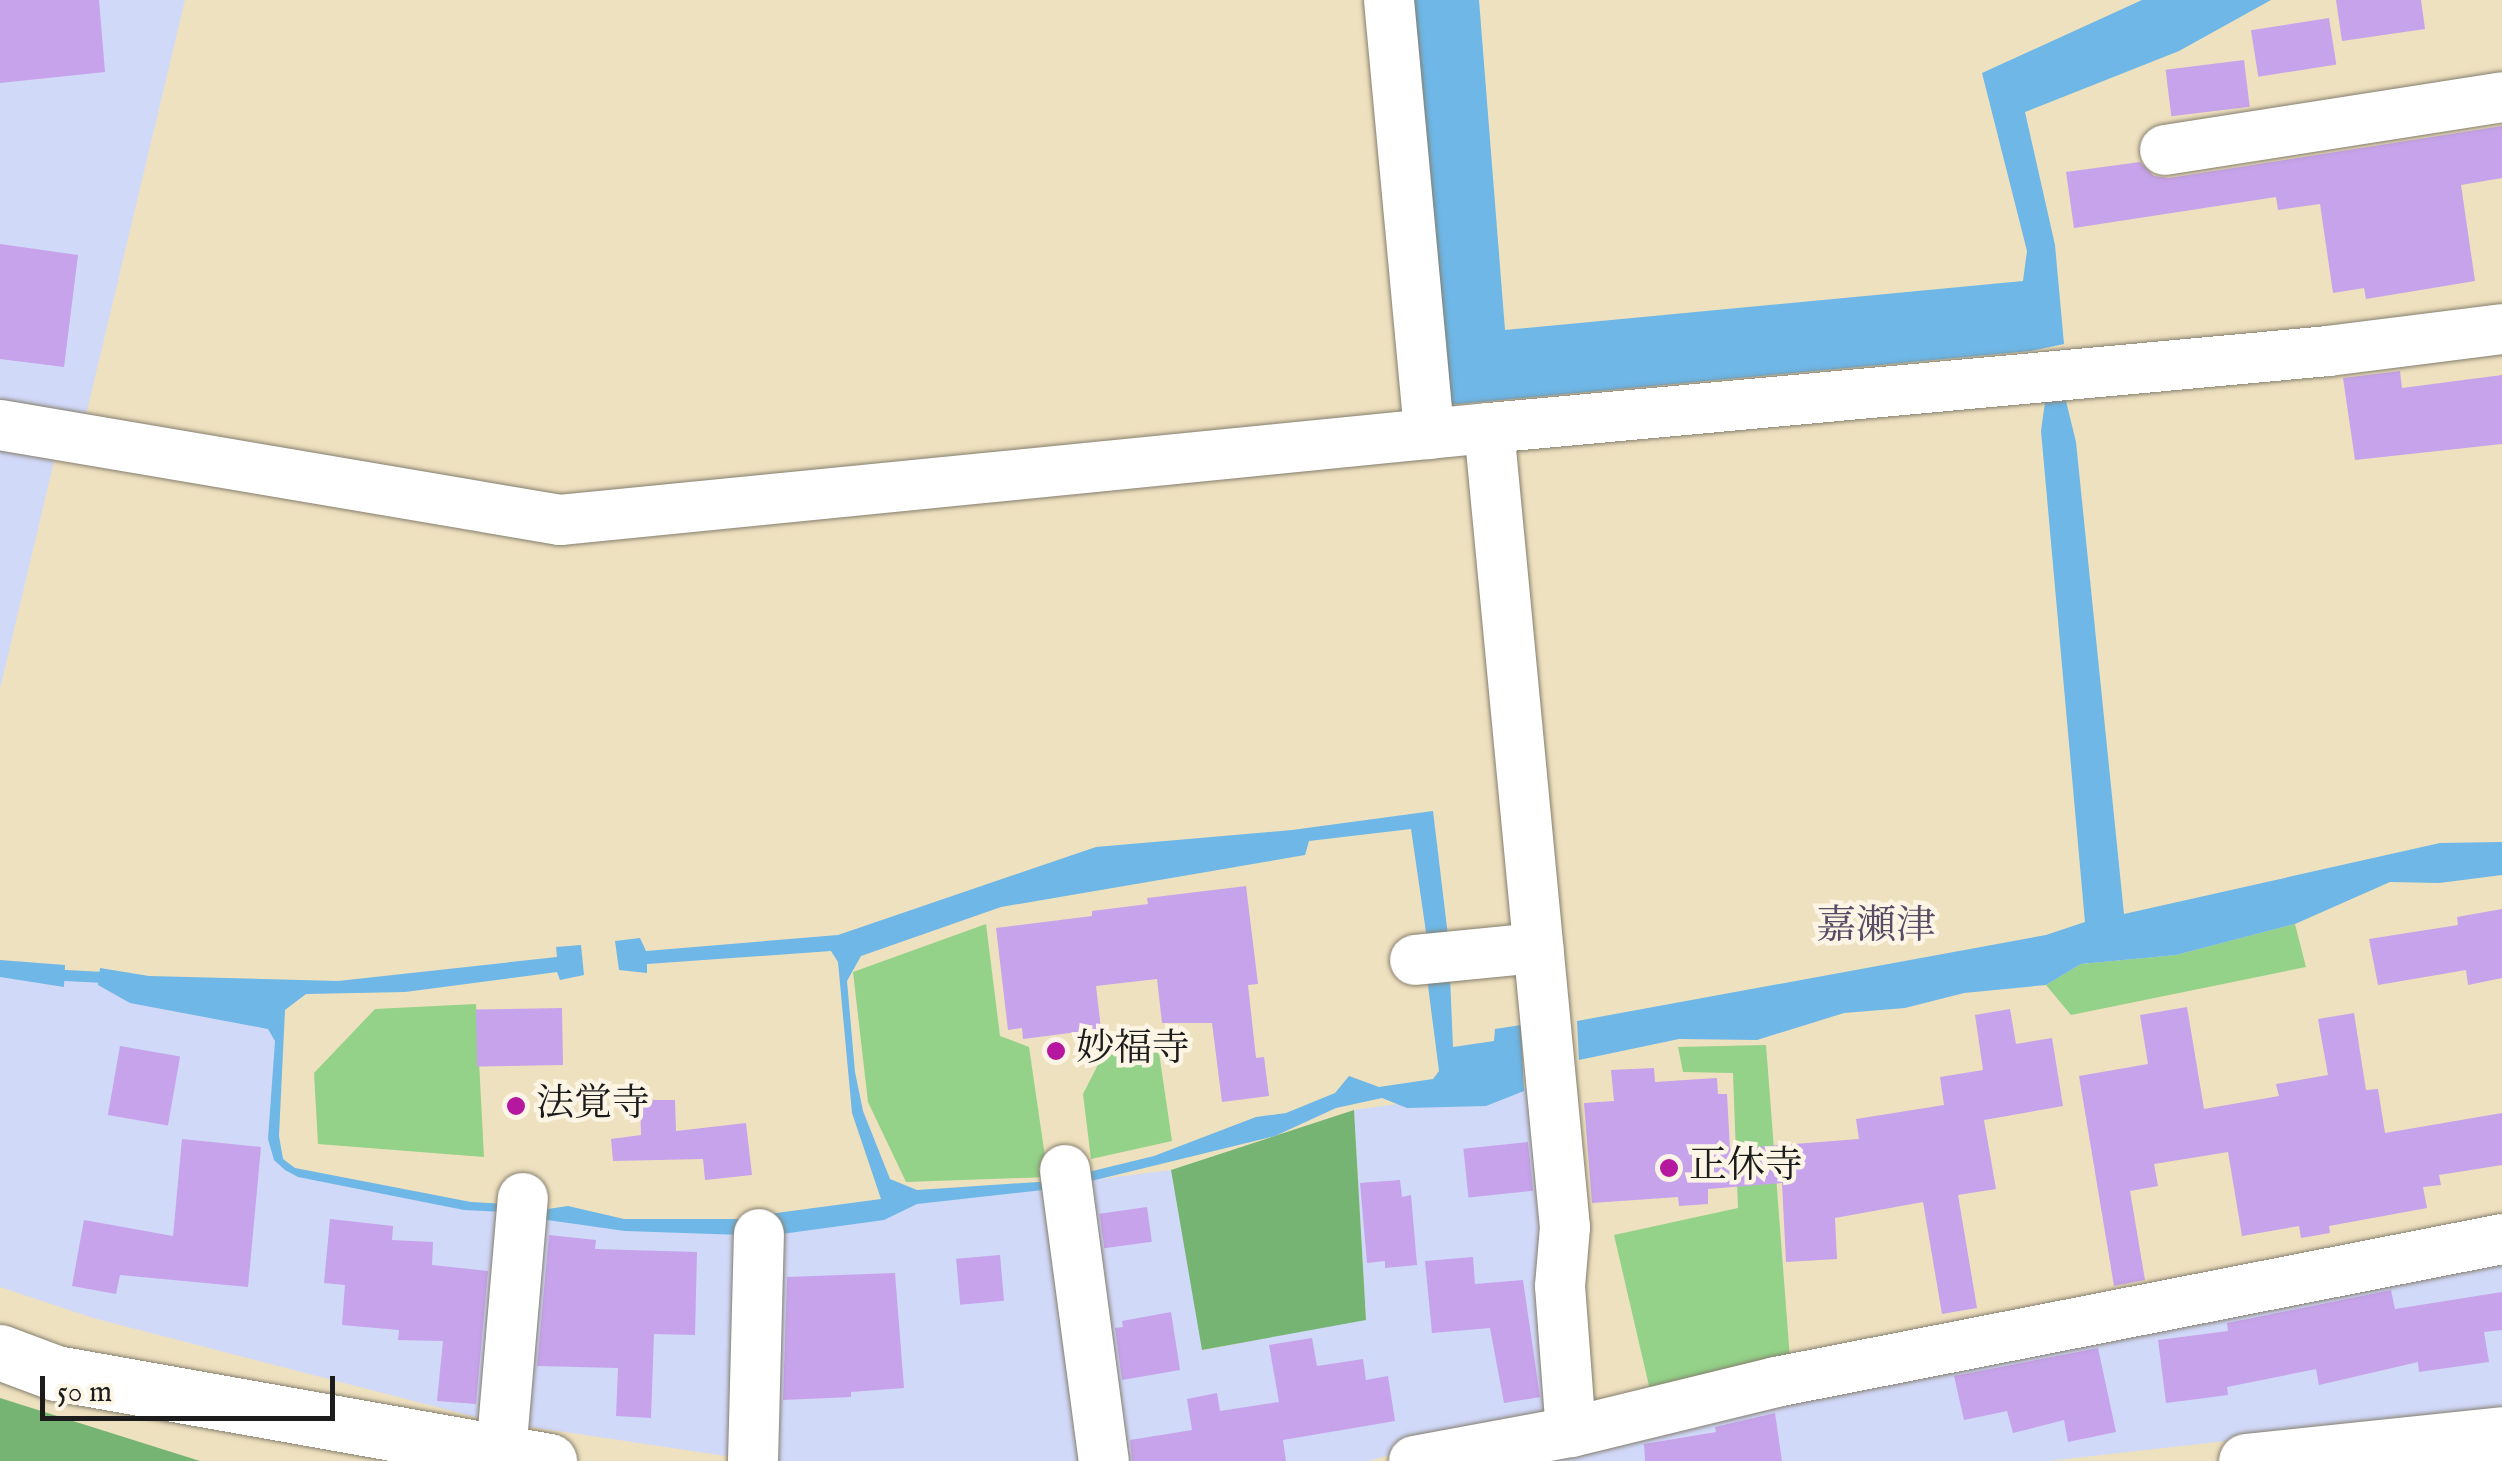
<!DOCTYPE html>
<html>
<head>
<meta charset="utf-8">
<style>
  body { margin:0 }
  #map { position:relative; width:2502px; height:1461px; overflow:hidden; background:#eee1bf; font-family:"IM FELL English","Noto Serif JP",serif }
  div>[style] { position:absolute }
  [style*='--x'] { left:calc(var(--x)*1px); top:calc(var(--y)*1px); width:calc(var(--w)*1px); rotate:calc(var(--a)*1deg) }
  .built>* { inset:0; background:#d1d9f9 }
  .green>* { inset:0; background:#93d288 }
  .forest>* { inset:0; background:#76b474 }
  .water>* { inset:0; background:#6eb7e6 }
  .stream>* { height:11px; margin:-5.5px; padding:0 5.5px; transform-origin:5.5px; border-radius:5.5px; background:#6eb7e6 }
  .building>* { inset:0; background:#c6a3ea; transform-origin:0 0 }
  .roads { filter:drop-shadow(0 0 2px #857e6e) drop-shadow(0 0 2px #857e6e) }
  .minor>* { height:50px; margin:-25px; padding:0 25px; transform-origin:25px; border-radius:25px; background:#fff }
  .highway>* { height:55px; margin:-27.5px; padding:0 27.5px; transform-origin:27.5px; border-radius:27.5px; background:#fff }
  .dots>* { width:28px; height:28px; translate:-50% -50%; box-sizing:border-box; border:5px solid #fcf5e5; border-radius:50% }
  span { translate:-50% -50%; white-space:nowrap; text-align:center; line-height:1.15; -webkit-text-stroke:9px #fcf5e5; paint-order:stroke }
  .poi-label { font-size:38px; color:#1c1c1c }
  .left { translate:0 -50%; text-align:left }
  .neighbourhood-label { font-size:40px; color:#584b64 }
  .scale { position:absolute; left:40px; top:1376px; width:295px; height:45px; box-sizing:border-box; border:5px solid #1c1c1c; border-top:0; padding-left:12px; font-size:30px; line-height:35px; white-space:nowrap; color:#1c1c1c; -webkit-text-stroke:8px #fcf5e5; paint-order:stroke }
</style>
</head>
<body>
<div id="map">
  <div class="built">
    <i style="clip-path:polygon(0 0,185px 0,85px 419px,56px 453px,0 689px)"></i>
    <i style="clip-path:polygon(0 969px,280px 1002px,274px 1136px,286px 1164px,309px 1179px,622px 1224px,734px 1226px,1171px 1170px,1203px 1350px,1366px 1319px,1354px 1110px,1559px 1082px,1588px 1418px,2502px 1227px,2502px 1410px,2048px 1461px,1423px 1461px,1420px 1447px,1368px 1461px,759px 1461px,491px 1421px,93px 1318px,0 1287px)"></i>
  </div>
  <div class="green">
    <i style="clip-path:polygon(986px 924px,1000px 1036px,1029px 1047px,1048px 1177px,906px 1182px,868px 1102px,853px 972px)"></i>
    <i style="clip-path:polygon(2295px 924px,2306px 967px,2071px 1015px,2046px 985px,2081px 964px,2176px 955px)"></i>
    <i style="clip-path:polygon(476px 1004px,484px 1157px,318px 1144px,314px 1073px,375px 1009px)"></i>
    <i style="clip-path:polygon(1766px 1045px,1791px 1372px,1653px 1403px,1614px 1235px,1738px 1208px,1733px 1073px,1683px 1072px,1678px 1047px)"></i>
    <i style="clip-path:polygon(1158px 1046px,1172px 1141px,1091px 1159px,1083px 1094px,1104px 1053px)"></i>
  </div>
  <div class="forest">
    <i style="clip-path:polygon(1354px 1110px,1366px 1320px,1202px 1350px,1171px 1170px)"></i>
    <i style="clip-path:polygon(0 1398px,200px 1461px,0 1461px)"></i>
  </div>
  <div class="water">
    <i style="clip-path:polygon(1412px 0,1479px 0,1505px 330px,2023px 281px,2027px 251px,1982px 73px,2142px 0,2271px 0,2179px 51px,2025px 112px,2055px 245px,2064px 344px,2031px 351px,1448px 405px)"></i>
    <i style="clip-path:polygon(2066px 401px,2076px 442px,2124px 914px,2440px 843px,2502px 842px,2502px 875px,2439px 883px,2390px 882px,2295px 924px,2176px 955px,2081px 964px,2046px 985px,1964px 993px,1905px 1008px,1844px 1013px,1757px 1040px,1679px 1039px,1579px 1060px,1577px 1021px,2046px 935px,2085px 922px,2041px 431px,2045px 402px)"></i>
    <i style="clip-path:polygon(1433px 811px,1448px 936px,1427px 939px,1411px 829px,1309px 841px,1305px 855px,1001px 907px,861px 956px,847px 981px,855px 1072px,863px 1111px,890px 1179px,917px 1190px,1053px 1181px,1052px 1189px,917px 1204px,884px 1220px,767px 1236px,769px 1214px,881px 1199px,852px 1113px,838px 962px,831px 951px,647px 964px,647px 973px,619px 970px,615px 941px,640px 938px,646px 951px,838px 935px,1096px 847px,1292px 830px)"></i>
    <i style="clip-path:polygon(581px 945px,584px 975px,560px 980px,557px 972px,405px 992px,306px 994px,285px 1010px,279px 1136px,283px 1159px,295px 1168px,471px 1202px,508px 1204px,503px 1212px,464px 1210px,298px 1177px,285px 1170px,274px 1160px,268px 1139px,275px 1041px,268px 1029px,130px 1003px,98px 985px,100px 968px,149px 976px,338px 981px,557px 957px,556px 947px)"></i>
    <i style="clip-path:polygon(0 960px,65px 965px,64px 987px,0 977px)"></i>
    <i style="clip-path:polygon(1450px 977px,1453px 1047px,1494px 1041px,1495px 1029px,1521px 1025px,1524px 1091px,1486px 1106px,1407px 1108px,1382px 1098px,1336px 1108px,1275px 1136px,1075px 1185px,1076px 1175px,1154px 1156px,1256px 1117px,1286px 1113px,1335px 1093px,1349px 1076px,1379px 1087px,1433px 1079px,1439px 1071px,1427px 978px)"></i>
    <i style="clip-path:polygon(568px 1206px,624px 1219px,742px 1219px,743px 1235px,625px 1231px,540px 1219px,541px 1210px)"></i>
  </div>
  <div class="stream">
    <i style="--x:65;--y:975;--w:34;--a:3"></i>
  </div>
  <div class="building">
    <i style="clip-path:polygon(0 0,99px 0,105px 72px,0 83px)"></i>
    <i style="clip-path:polygon(2336px 0,2421px 0,2425px 29px,2342px 41px)"></i>
    <i style="left:2329px;top:18px;width:47px;height:79px;rotate:81deg"></i>
    <i style="left:2244px;top:60px;width:47px;height:79px;rotate:83deg"></i>
    <i style="clip-path:polygon(2502px 126px,2502px 178px,2461px 185px,2475px 281px,2366px 299px,2364px 288px,2333px 293px,2320px 204px,2278px 210px,2276px 197px,2074px 228px,2066px 172px,2140px 162px,2154px 176px,2169px 178px)"></i>
    <i style="clip-path:polygon(0 244px,78px 255px,64px 367px,0 359px)"></i>
    <i style="clip-path:polygon(2400px 371px,2402px 388px,2502px 375px,2502px 444px,2355px 460px,2343px 378px)"></i>
    <i style="clip-path:polygon(1246px 886px,1258px 984px,1248px 985px,1256px 1058px,1264px 1057px,1269px 1096px,1222px 1102px,1212px 1023px,1162px 1023px,1157px 979px,1096px 986px,1101px 1029px,1023px 1039px,1022px 1028px,1008px 1030px,996px 928px,1092px 916px,1092px 911px,1148px 904px,1147px 898px)"></i>
    <i style="clip-path:polygon(2502px 909px,2502px 978px,2468px 985px,2466px 970px,2378px 985px,2369px 939px,2458px 925px,2457px 917px)"></i>
    <i style="clip-path:polygon(2187px 1007px,2204px 1109px,2279px 1096px,2276px 1084px,2328px 1075px,2318px 1019px,2354px 1013px,2366px 1090px,2378px 1089px,2385px 1133px,2502px 1113px,2502px 1165px,2439px 1175px,2441px 1185px,2423px 1187px,2427px 1208px,2329px 1226px,2330px 1233px,2301px 1238px,2299px 1226px,2242px 1236px,2228px 1152px,2154px 1164px,2158px 1186px,2130px 1191px,2145px 1280px,2114px 1286px,2079px 1076px,2148px 1064px,2140px 1015px)"></i>
    <i style="left:562px;top:1008px;width:57px;height:86px;rotate:89deg"></i>
    <i style="clip-path:polygon(2010px 1009px,2016px 1044px,2052px 1038px,2063px 1106px,1984px 1120px,1996px 1189px,1958px 1195px,1977px 1308px,1942px 1314px,1923px 1202px,1835px 1218px,1837px 1259px,1786px 1262px,1782px 1183px,1708px 1189px,1708px 1204px,1679px 1206px,1678px 1197px,1592px 1203px,1584px 1103px,1614px 1101px,1611px 1070px,1654px 1068px,1655px 1082px,1717px 1078px,1718px 1094px,1727px 1094px,1730px 1149px,1859px 1139px,1856px 1119px,1944px 1105px,1940px 1077px,1983px 1070px,1975px 1015px)"></i>
    <i style="left:120px;top:1046px;width:61px;height:70px;rotate:10deg"></i>
    <i style="clip-path:polygon(640px 1100px,675px 1100px,676px 1131px,746px 1123px,752px 1175px,705px 1180px,703px 1159px,613px 1161px,611px 1139px,641px 1135px)"></i>
    <i style="clip-path:polygon(182px 1139px,261px 1147px,248px 1287px,120px 1275px,116px 1294px,72px 1286px,84px 1220px,173px 1236px)"></i>
    <i style="left:1528px;top:1142px;width:49px;height:65px;rotate:84deg"></i>
    <i style="clip-path:polygon(1400px 1180px,1402px 1197px,1411px 1195px,1417px 1265px,1385px 1268px,1385px 1261px,1367px 1263px,1360px 1183px)"></i>
    <i style="left:1147px;top:1207px;width:35px;height:48px;rotate:82deg"></i>
    <i style="clip-path:polygon(330px 1219px,393px 1226px,392px 1240px,433px 1242px,432px 1265px,488px 1271px,476px 1404px,437px 1401px,443px 1341px,398px 1340px,399px 1330px,342px 1325px,345px 1285px,324px 1283px)"></i>
    <i style="clip-path:polygon(549px 1235px,596px 1240px,595px 1249px,697px 1252px,695px 1335px,654px 1334px,651px 1418px,616px 1416px,618px 1368px,537px 1366px)"></i>
    <i style="left:1000px;top:1255px;width:46px;height:44px;rotate:85deg"></i>
    <i style="clip-path:polygon(1473px 1257px,1475px 1284px,1523px 1280px,1540px 1397px,1504px 1403px,1490px 1328px,1432px 1333px,1425px 1261px)"></i>
    <i style="clip-path:polygon(895px 1273px,904px 1388px,851px 1392px,851px 1397px,783px 1400px,787px 1277px)"></i>
    <i style="clip-path:polygon(2391px 1290px,2395px 1309px,2502px 1292px,2502px 1330px,2484px 1332px,2489px 1362px,2419px 1372px,2418px 1362px,2319px 1385px,2316px 1369px,2227px 1387px,2228px 1395px,2166px 1403px,2158px 1340px,2228px 1331px,2227px 1323px)"></i>
    <i style="clip-path:polygon(1171px 1312px,1180px 1370px,1122px 1380px,1115px 1328px,1123px 1327px,1122px 1321px)"></i>
    <i style="clip-path:polygon(1312px 1338px,1317px 1366px,1363px 1359px,1366px 1380px,1388px 1376px,1395px 1421px,1283px 1440px,1286px 1461px,1132px 1461px,1130px 1440px,1192px 1430px,1187px 1399px,1217px 1393px,1220px 1411px,1279px 1402px,1269px 1345px)"></i>
    <i style="clip-path:polygon(2098px 1348px,2116px 1432px,2068px 1442px,2064px 1420px,2013px 1433px,2007px 1411px,1964px 1420px,1954px 1376px)"></i>
    <i style="clip-path:polygon(1775px 1413px,1782px 1461px,1645px 1461px,1644px 1444px,1716px 1432px,1715px 1427px)"></i>
  </div>
  <div class="roads">
    <div class="minor">
      <i style="--x:1389;--y:0;--w:436;--a:84.7"></i>
      <i style="--x:2165;--y:150;--w:341;--a:-8.9"></i>
      <i style="--x:0;--y:425;--w:568;--a:9.63"></i>
      <i style="--x:560;--y:520;--w:934;--a:-5.66"></i>
      <i style="--x:1489;--y:428;--w:843;--a:-5.24"></i>
      <i style="--x:2328;--y:351;--w:175;--a:-7.2"></i>
      <i style="--x:1489;--y:428;--w:803;--a:84.57"></i>
      <i style="--x:1565;--y:1227;--w:59;--a:94.8"></i>
      <i style="--x:1560;--y:1286;--w:146;--a:85.7"></i>
      <i style="--x:1415;--y:960;--w:124;--a:-5.6"></i>
      <i style="--x:1065;--y:1170;--w:294;--a:82.4"></i>
      <i style="--x:501;--y:1453;--w:256;--a:-85.1"></i>
      <i style="--x:753;--y:1461;--w:227;--a:-88.5"></i>
      <i style="--x:1414;--y:1461;--w:160;--a:-10.5"></i>
      <i style="--x:1571;--y:1432;--w:211;--a:-13.7"></i>
      <i style="--x:1776;--y:1382;--w:740;--a:-11.14"></i>
    </div>
    <div class="highway">
      <i style="--x:0;--y:1352;--w:60;--a:20.6"></i>
      <i style="--x:56;--y:1373;--w:501;--a:10.12"></i>
      <i style="--x:2246;--y:1461;--w:257;--a:-6"></i>
    </div>
  </div>
  <div class="dots">
    <i style="left:1056px;top:1051px;background:#b5179e"></i>
    <i style="left:516px;top:1106px;background:#b5179e"></i>
    <i style="left:1669px;top:1168px;background:#b5179e"></i>
  </div>
  <div class="poi-label">
    <span class="left" style="left:1076px;top:1051px">妙福寺</span>
    <span class="left" style="left:536px;top:1106px">法覚寺</span>
    <span class="left" style="left:1689px;top:1168px">正休寺</span>
  </div>
  <div class="neighbourhood-label">
    <span style="left:1876px;top:928px">嘉瀬津</span>
  </div>
  <div class="scale">50 m</div>
</div>
</body>
</html>
